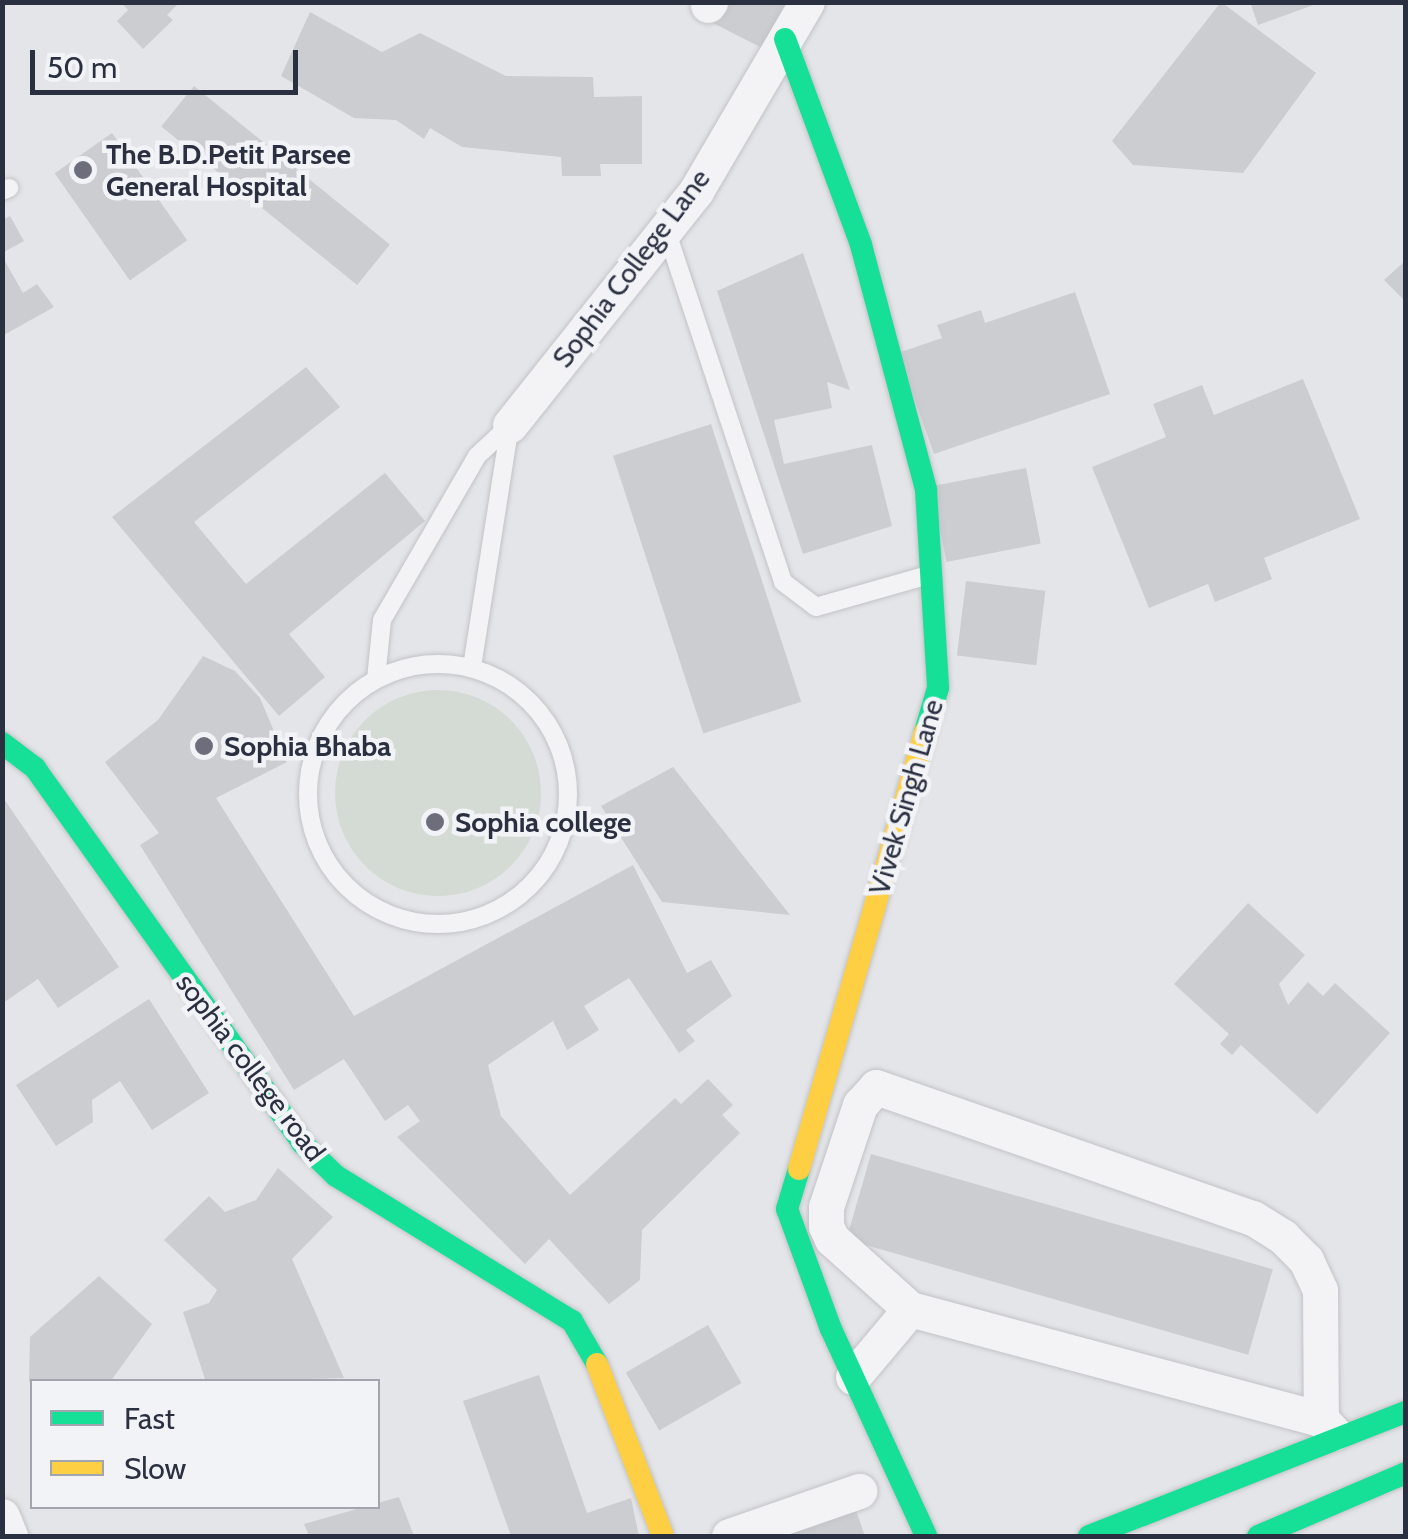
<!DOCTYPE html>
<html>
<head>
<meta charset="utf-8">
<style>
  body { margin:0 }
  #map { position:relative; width:1408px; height:1539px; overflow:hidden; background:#e4e5e8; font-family:Cabin,sans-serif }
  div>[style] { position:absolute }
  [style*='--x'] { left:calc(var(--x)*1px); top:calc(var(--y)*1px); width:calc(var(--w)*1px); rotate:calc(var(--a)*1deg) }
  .green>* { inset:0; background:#d3dbd4 }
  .round { border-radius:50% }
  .building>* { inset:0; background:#cccdd0; transform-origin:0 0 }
  .roads { filter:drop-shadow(0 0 2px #c2c3c6) drop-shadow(0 0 2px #c2c3c6) }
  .lane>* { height:18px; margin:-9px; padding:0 9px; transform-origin:9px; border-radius:9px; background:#f3f3f5 }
  .lane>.ring { margin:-9px; padding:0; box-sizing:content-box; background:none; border:18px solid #f3f3f5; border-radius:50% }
  .street>* { height:35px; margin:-17.5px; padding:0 17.5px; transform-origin:17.5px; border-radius:17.5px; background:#f3f3f5 }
  .fast>* { height:22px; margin:-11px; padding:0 11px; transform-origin:11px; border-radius:11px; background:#16e098 }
  .slow>* { height:22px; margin:-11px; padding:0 11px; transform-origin:11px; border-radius:11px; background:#ffcf43 }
  .dots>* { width:28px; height:28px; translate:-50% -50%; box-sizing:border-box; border:5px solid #f2f3f7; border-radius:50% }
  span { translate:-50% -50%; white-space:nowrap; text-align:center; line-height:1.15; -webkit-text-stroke:9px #f2f3f7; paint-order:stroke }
  .poi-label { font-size:28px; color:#2b3041; font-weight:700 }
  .left { translate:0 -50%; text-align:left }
  .street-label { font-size:28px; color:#2b3041 }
  .frame { position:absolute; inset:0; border:5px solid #2b3041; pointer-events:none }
  .legend { position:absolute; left:30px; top:1379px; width:350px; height:130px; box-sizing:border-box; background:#f2f3f7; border:2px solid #a2a5ae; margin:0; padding:12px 18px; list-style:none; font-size:30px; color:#2b3041 }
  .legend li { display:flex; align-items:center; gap:20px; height:50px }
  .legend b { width:50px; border:2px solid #a2a5ae }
  .scale { position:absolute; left:30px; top:50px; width:268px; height:45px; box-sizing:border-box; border:5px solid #2b3041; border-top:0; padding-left:12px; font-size:30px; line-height:35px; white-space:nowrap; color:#2b3041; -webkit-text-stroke:8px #f2f3f7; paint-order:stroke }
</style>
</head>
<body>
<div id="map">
  <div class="green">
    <i class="round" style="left:335px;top:690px;width:206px;height:206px"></i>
  </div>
  <div class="building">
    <i style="clip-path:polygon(121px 2px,180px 2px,167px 15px,173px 20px,143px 49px,117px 21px,128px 10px)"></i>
    <i style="clip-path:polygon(723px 2px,786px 2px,762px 48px,713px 23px)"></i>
    <i style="clip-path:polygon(1221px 2px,1316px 73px,1243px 173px,1133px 165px,1112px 141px)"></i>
    <i style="clip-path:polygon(1250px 2px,1319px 2px,1319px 3px,1258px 25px)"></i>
    <i style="clip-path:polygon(310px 12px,382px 52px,420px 33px,506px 76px,593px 77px,594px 97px,642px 96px,642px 164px,600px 164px,601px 176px,562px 176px,561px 157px,462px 147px,430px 128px,424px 139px,396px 120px,354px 118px,281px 76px)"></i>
    <i style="left:194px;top:86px;width:252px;height:52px;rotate:39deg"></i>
    <i style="left:112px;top:133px;width:131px;height:70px;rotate:55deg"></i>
    <i style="clip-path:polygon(10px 216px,24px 241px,2px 253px,2px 220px)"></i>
    <i style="clip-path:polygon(803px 253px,850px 390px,827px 382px,832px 408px,774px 420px,784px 464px,872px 445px,892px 526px,803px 554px,717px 291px)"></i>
    <i style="clip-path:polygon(2px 256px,23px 293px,37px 284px,54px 307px,2px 336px)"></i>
    <i style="clip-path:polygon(1406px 260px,1406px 302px,1384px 280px)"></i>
    <i style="clip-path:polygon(1075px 292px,1110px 394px,934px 454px,898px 353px,942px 338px,937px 325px,981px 310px,985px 323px)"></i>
    <i style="clip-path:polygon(306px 367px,340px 407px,194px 522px,246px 584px,385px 473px,425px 521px,289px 634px,325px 677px,279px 716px,112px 517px)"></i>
    <i style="clip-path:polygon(1303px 379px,1360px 519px,1264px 558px,1272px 579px,1215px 602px,1208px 584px,1149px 608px,1092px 467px,1166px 437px,1153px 404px,1202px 385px,1214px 415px)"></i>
    <i style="left:711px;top:424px;width:292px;height:103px;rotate:72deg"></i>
    <i style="left:1026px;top:468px;width:77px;height:96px;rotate:79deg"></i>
    <i style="left:966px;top:581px;width:80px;height:75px;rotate:7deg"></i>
    <i style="clip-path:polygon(203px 656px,235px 671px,260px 698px,287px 762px,216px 798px,354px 1016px,633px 865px,687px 973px,711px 960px,732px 996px,686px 1030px,695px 1041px,679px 1053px,629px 978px,584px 1006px,599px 1030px,567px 1050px,553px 1021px,488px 1065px,501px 1116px,570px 1195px,675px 1098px,681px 1104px,708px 1079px,733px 1105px,722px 1115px,740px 1133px,642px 1230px,640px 1280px,609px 1304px,549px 1239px,525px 1264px,397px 1137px,420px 1121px,408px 1105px,385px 1121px,344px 1059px,294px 1090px,140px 845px,159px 833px,105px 762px,158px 720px)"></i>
    <i style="clip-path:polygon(673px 767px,790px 915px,662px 902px,601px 806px)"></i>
    <i style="clip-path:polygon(2px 796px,119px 967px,58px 1008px,38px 979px,3px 1003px)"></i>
    <i style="clip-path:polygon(1248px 903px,1305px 955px,1279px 984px,1288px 1005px,1308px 982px,1323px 996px,1335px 983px,1390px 1033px,1317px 1114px,1241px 1045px,1232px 1055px,1220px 1044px,1229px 1034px,1174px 984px)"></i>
    <i style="clip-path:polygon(149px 999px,209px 1093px,152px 1130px,120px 1081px,92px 1100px,93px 1122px,56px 1146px,16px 1085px)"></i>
    <i style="left:871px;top:1154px;width:418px;height:89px;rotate:16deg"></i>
    <i style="clip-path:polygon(278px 1168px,333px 1217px,292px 1259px,344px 1378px,206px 1382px,183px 1312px,209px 1303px,217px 1290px,164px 1240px,209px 1196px,225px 1212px,256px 1200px)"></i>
    <i style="clip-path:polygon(99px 1276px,152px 1324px,110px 1382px,29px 1382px,30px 1337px)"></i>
    <i style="left:708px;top:1325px;width:67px;height:95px;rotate:60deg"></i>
    <i style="clip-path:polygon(539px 1375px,587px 1513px,631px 1498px,639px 1536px,511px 1536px,463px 1401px)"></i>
    <i style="clip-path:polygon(399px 1497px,414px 1536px,309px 1536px,304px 1524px)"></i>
    <i style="clip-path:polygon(854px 1505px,865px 1536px,764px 1536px)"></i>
  </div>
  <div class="roads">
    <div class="lane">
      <i style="--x:2;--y:191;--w:8;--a:-23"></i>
      <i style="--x:666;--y:230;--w:371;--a:71.6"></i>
      <i style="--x:783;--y:582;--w:41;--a:37.1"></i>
      <i style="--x:816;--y:607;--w:116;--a:-15.9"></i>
      <i class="ring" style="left:308px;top:664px;width:242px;height:242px"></i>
      <i style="--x:472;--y:667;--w:245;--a:-81.1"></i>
      <i style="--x:376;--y:679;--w:59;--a:-84.2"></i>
      <i style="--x:382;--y:620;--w:190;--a:-59.9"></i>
      <i style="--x:477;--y:456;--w:45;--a:-43.2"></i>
    </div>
    <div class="street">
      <i style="--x:708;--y:5;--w:4;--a:-56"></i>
      <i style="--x:510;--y:425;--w:299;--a:-51.5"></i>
      <i style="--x:696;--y:191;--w:219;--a:-59.6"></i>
      <i style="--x:910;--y:1309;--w:105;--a:-138.1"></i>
      <i style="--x:832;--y:1239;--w:14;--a:-115"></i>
      <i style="--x:826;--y:1226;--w:19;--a:-90"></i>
      <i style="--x:826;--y:1207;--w:108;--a:-71.6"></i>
      <i style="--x:860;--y:1105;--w:24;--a:-48"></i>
      <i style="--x:876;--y:1087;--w:399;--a:19.2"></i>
      <i style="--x:1253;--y:1218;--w:36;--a:32"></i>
      <i style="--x:1283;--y:1237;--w:33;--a:45"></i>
      <i style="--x:1306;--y:1260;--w:33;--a:65"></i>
      <i style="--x:1320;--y:1290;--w:129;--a:89.6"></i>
      <i style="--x:853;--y:1377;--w:89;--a:-50"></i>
      <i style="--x:910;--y:1309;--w:425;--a:15"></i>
      <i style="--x:1321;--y:1419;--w:19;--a:47"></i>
      <i style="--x:2;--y:1516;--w:22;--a:68"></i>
      <i style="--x:729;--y:1536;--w:138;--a:-19.1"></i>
    </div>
    <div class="fast">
      <i style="--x:785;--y:39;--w:220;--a:69.7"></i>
      <i style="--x:861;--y:245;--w:253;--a:75.1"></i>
      <i style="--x:926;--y:490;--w:198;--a:86.5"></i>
      <i style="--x:938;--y:688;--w:46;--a:106.5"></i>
      <i style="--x:2;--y:743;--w:41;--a:37.1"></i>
      <i style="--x:35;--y:768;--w:460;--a:54.5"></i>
      <i style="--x:302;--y:1143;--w:47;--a:44.1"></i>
      <i style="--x:336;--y:1176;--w:277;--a:31.6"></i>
      <i style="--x:572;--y:1321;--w:50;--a:59.8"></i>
      <i style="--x:799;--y:1169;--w:42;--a:106.7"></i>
      <i style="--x:787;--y:1209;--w:128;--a:69.9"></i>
      <i style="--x:831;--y:1329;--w:228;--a:65.3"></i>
      <i style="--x:1089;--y:1536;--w:340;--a:-21.4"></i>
      <i style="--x:1258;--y:1536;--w:161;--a:-23.1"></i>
    </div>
    <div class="slow">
      <i style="--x:799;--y:1169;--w:455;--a:-73.9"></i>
      <i style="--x:597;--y:1364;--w:184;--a:69"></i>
    </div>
  </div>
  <div class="dots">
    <i style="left:83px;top:170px;background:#6c6f7b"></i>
    <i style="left:204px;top:746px;background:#6c6f7b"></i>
    <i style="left:435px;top:822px;background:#6c6f7b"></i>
  </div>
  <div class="poi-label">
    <span class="left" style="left:106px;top:170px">The B.D.Petit Parsee<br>General Hospital</span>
    <span class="left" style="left:224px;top:746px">Sophia Bhaba</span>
    <span class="left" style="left:455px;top:822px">Sophia college</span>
  </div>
  <div class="street-label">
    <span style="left:631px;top:268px;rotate:-53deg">Sophia College Lane</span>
    <span style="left:906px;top:797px;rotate:-74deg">Vivek Singh Lane</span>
    <span style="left:251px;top:1067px;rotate:53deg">sophia college road</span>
  </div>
  <div class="frame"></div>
  <ul class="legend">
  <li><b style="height:12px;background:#16e098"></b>Fast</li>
  <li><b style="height:12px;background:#ffcf43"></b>Slow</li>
  </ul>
  <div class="scale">50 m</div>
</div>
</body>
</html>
